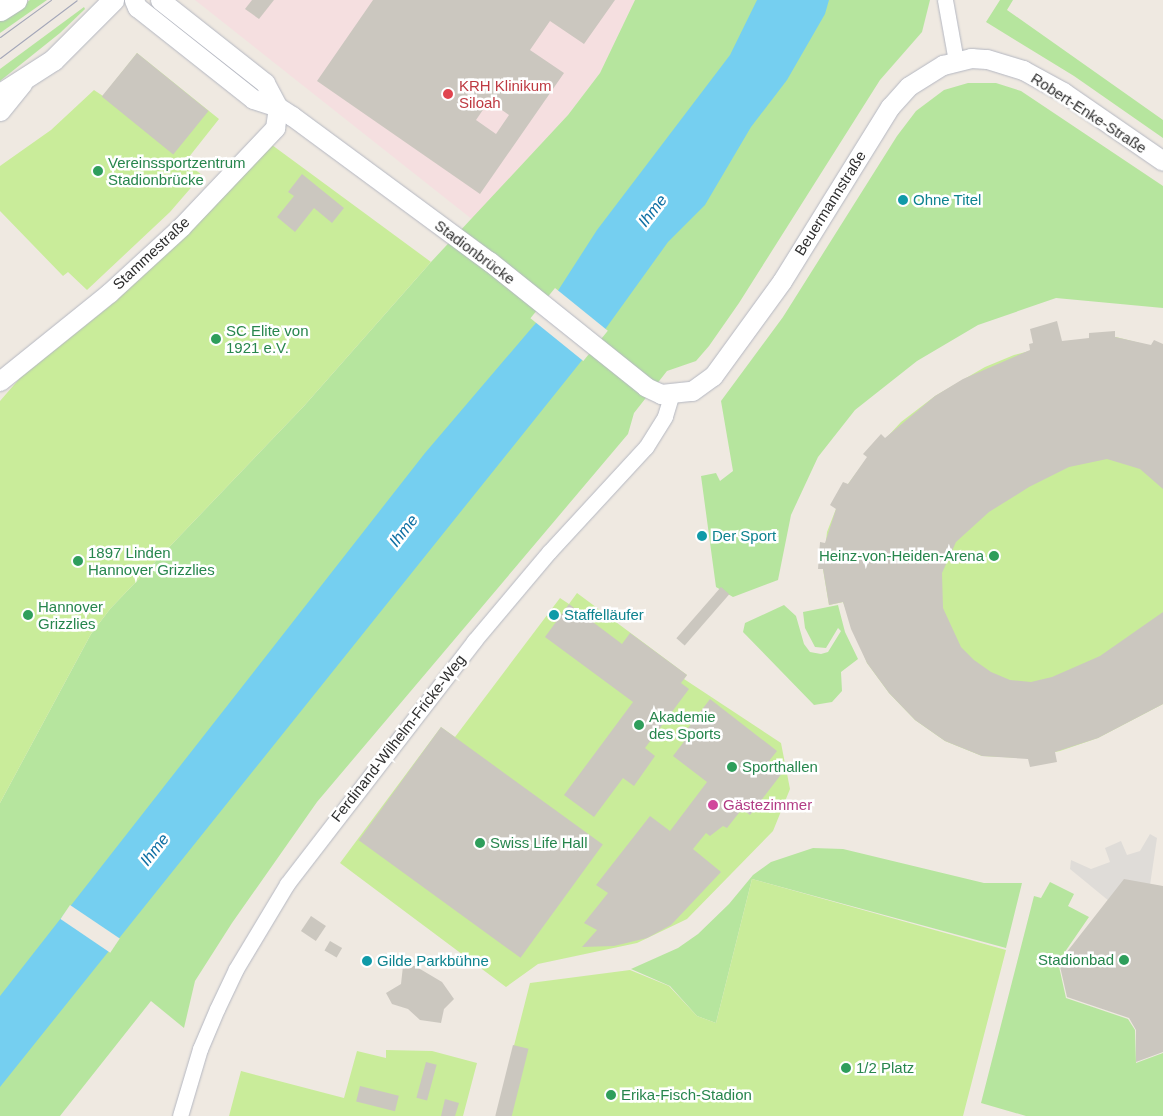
<!DOCTYPE html>
<html>
<head>
<meta charset="utf-8">
<style>
  body { margin:0 }
  #map { position:relative; width:1163px; height:1116px; overflow:hidden; background:#efe9e1; font-family:Helvetica,sans-serif }
  div>[style] { position:absolute }
  [style*='--x'] { left:calc(var(--x)*1px); top:calc(var(--y)*1px); width:calc(var(--w)*1px); rotate:calc(var(--a)*1deg) }
  .medical>* { inset:0; background:#f5dfe0 }
  .green>* { inset:0; background:#b6e59e }
  .pitch>* { inset:0; background:#c9ec9a }
  .plaza>* { inset:0; background:#dfdcd8 }
  .water>* { inset:0; background:#75cff0 }
  .pier>* { inset:0; background:#efe9e1; transform-origin:0 0 }
  .building>* { inset:0; background:#cbc7bf; transform-origin:0 0 }
  .roads { filter:drop-shadow(0 0 1px #b4b7c1) drop-shadow(0 0 1px #b4b7c1) }
  .minor>* { height:15px; margin:-7.5px; padding:0 7.5px; transform-origin:7.5px; border-radius:7.5px; background:#fff }
  .tertiary>* { height:19px; margin:-9.5px; padding:0 9.5px; transform-origin:9.5px; border-radius:9.5px; background:#fff }
  .secondary>* { height:21px; margin:-10.5px; padding:0 10.5px; transform-origin:10.5px; border-radius:10.5px; background:#fff }
  .tram>* { height:1px; margin:-0.5px; padding:0 0.5px; transform-origin:0.5px; border-radius:0.5px; background:#a3a6b8 }
  .dots>* { width:14px; height:14px; translate:-50% -50%; box-sizing:border-box; border:2px solid #fff; border-radius:50% }
  span { translate:-50% -50%; white-space:nowrap; text-align:center; line-height:1.15; -webkit-text-stroke:5px #fff; paint-order:stroke }
  .health-label { font-size:15px; color:#be3a42 }
  .left { translate:0 -50%; text-align:left }
  .street-label { font-size:15px; color:#2e2e2e }
  .leisure-label { font-size:15px; color:#27864d }
  .right { translate:-100% -50%; text-align:right }
  .culture-label { font-size:15px; color:#0d838f }
  .hotel-label { font-size:15px; color:#b23c85 }
  .water-label { font-size:16px; color:#0d6fa3; font-style:italic }
</style>
</head>
<body>
<div id="map">
  <div class="medical">
    <i style="clip-path:polygon(195px 0,635px 0,600px 73px,568px 115px,473px 220px)"></i>
  </div>
  <div class="green">
    <i style="clip-path:polygon(30px 0,47px 0,0 33px,0 20px)"></i>
    <i style="clip-path:polygon(635px 0,930px 0,922px 32px,880px 80px,739px 303px,709px 346px,696px 361px,667px 371px,634px 413px,628px 434px,317px 802px,232px 923px,195px 981px,184px 1028px,151px 1001px,60px 1116px,0 1116px,0 803px,91px 634px,110px 609px,304px 406px,431px 262px,568px 115px,600px 73px)"></i>
    <i style="clip-path:polygon(1000px 0,1013px 0,1007px 10px,1163px 120px,1163px 138px,1074px 76px,986px 22px)"></i>
    <i style="clip-path:polygon(84px 7px,85px 9px,60px 33px,0 81px,0 69px)"></i>
    <i style="clip-path:polygon(968px 83px,996px 83px,1021px 91px,1163px 186px,1163px 308px,1056px 298px,978px 325px,917px 361px,855px 410px,818px 457px,791px 515px,778px 580px,733px 597px,716px 587px,701px 476px,716px 473px,720px 481px,733px 471px,721px 401px,783px 317px,897px 136px,916px 111px,944px 90px)"></i>
    <i style="clip-path:polygon(784px 605px,796px 616px,804px 644px,810px 652px,821px 654px,828px 652px,841px 631px,838px 628px,826px 648px,815px 647px,805px 628px,803px 612px,838px 605px,845px 632px,858px 659px,841px 672px,842px 691px,832px 702px,814px 705px,743px 632px,745px 623px)"></i>
    <i style="clip-path:polygon(813px 848px,843px 849px,984px 883px,1022px 883px,1006px 948px,752px 879px,716px 1023px,697px 1016px,670px 986px,631px 969px,678px 948px,698px 934px,729px 904px,753px 875px,771px 862px)"></i>
    <i style="clip-path:polygon(1050px 882px,1074px 894px,1068px 906px,1089px 917px,1058px 962px,1066px 998px,1128px 1019px,1135px 1030px,1136px 1063px,1163px 1053px,1163px 1116px,1026px 1116px,981px 1103px,1034px 896px,1041px 898px)"></i>
  </div>
  <div class="pitch">
    <i style="clip-path:polygon(137px 53px,219px 119px,185px 162px,202px 175px,170px 212px,87px 290px,68px 272px,63px 276px,0 211px,0 166px,51px 130px,94px 90px,103px 96px)"></i>
    <i style="clip-path:polygon(272px 145px,431px 262px,304px 406px,110px 609px,91px 634px,0 803px,0 401px,20px 378px,117px 300px,188px 234px)"></i>
    <i style="clip-path:polygon(1116px 337px,1163px 349px,1163px 704px,1098px 738px,1060px 751px,1022px 758px,982px 756px,945px 741px,915px 720px,889px 693px,867px 663px,843px 602px,829px 605px,823px 569px,827px 532px,843px 491px,865px 461px,901px 422px,935px 396px,985px 367px,1014px 355px,1068px 341px)"></i>
    <i style="clip-path:polygon(577px 593px,687px 675px,684px 679px,781px 743px,790px 789px,773px 831px,687px 919px,637px 943px,538px 964px,506px 987px,340px 863px,441px 727px,455px 737px,560px 598px,569px 604px)"></i>
    <i style="clip-path:polygon(752px 879px,1006px 950px,963px 1116px,496px 1116px,530px 983px,630px 970px,669px 986px,697px 1016px,716px 1023px)"></i>
    <i style="clip-path:polygon(386px 1050px,432px 1051px,477px 1063px,463px 1116px,229px 1116px,241px 1071px,344px 1098px,357px 1051px,386px 1058px)"></i>
  </div>
  <div class="plaza">
    <i style="clip-path:polygon(1150px 834px,1157px 838px,1150px 885px,1109px 901px,1070px 869px,1071px 860px,1091px 869px,1110px 862px,1105px 848px,1121px 841px,1127px 855px,1140px 851px)"></i>
  </div>
  <div class="water">
    <i style="clip-path:polygon(757px 0,829px 0,825px 14px,787px 80px,751px 127px,705px 205px,668px 242px,591px 349px,0 1087px,0 996px,425px 453px,541px 317px,597px 230px,730px 55px)"></i>
  </div>
  <div class="pier">
    <i style="left:555px;top:288px;width:68px;height:39px;rotate:39deg"></i>
    <i style="left:70px;top:905px;width:60px;height:17px;rotate:34deg"></i>
  </div>
  <div class="building">
    <i style="clip-path:polygon(252px 0,274px 0,259px 19px,245px 9px)"></i>
    <i style="clip-path:polygon(evenodd,373px 0,615px 0,584px 44px,550px 21px,530px 50px,564px 73px,480px 194px,317px 81px,373px 0,489px 101px,509px 115px,496px 134px,476px 120px,489px 101px)"></i>
    <i style="left:137px;top:53px;width:92px;height:56px;rotate:39deg"></i>
    <i style="clip-path:polygon(302px 174px,344px 208px,332px 223px,314px 208px,295px 232px,277px 217px,294px 196px,288px 192px)"></i>
    <i style="clip-path:polygon(1057px 321px,1062px 341px,1089px 338px,1089px 333px,1115px 331px,1115px 337px,1151px 345px,1154px 340px,1163px 344px,1163px 489px,1140px 469px,1107px 459px,1069px 467px,1029px 487px,989px 512px,956px 542px,942px 573px,943px 608px,961px 647px,974px 660px,991px 672px,1010px 680px,1031px 682px,1052px 677px,1100px 656px,1163px 612px,1163px 704px,1098px 738px,1055px 752px,1057px 762px,1030px 767px,1028px 759px,982px 756px,945px 741px,915px 720px,889px 693px,867px 663px,851px 629px,843px 602px,829px 605px,823px 569px,818px 569px,820px 542px,825px 543px,836px 509px,830px 505px,843px 482px,848px 484px,867px 457px,863px 454px,881px 434px,885px 438px,935px 396px,963px 379px,1030px 350px,1029px 344px,1033px 343px,1030px 329px)"></i>
    <i style="left:721px;top:587px;width:11px;height:68px;rotate:41deg"></i>
    <i style="clip-path:polygon(569px 604px,622px 644px,630px 633px,687px 675px,681px 683px,689px 689px,645px 748px,655px 756px,634px 786px,623px 778px,594px 817px,564px 795px,633px 702px,545px 637px)"></i>
    <i style="clip-path:polygon(710px 699px,777px 751px,769px 761px,783px 772px,750px 815px,742px 809px,727px 828px,723px 826px,710px 836px,706px 833px,693px 849px,721px 872px,671px 925px,647px 938px,614px 946px,582px 947px,597px 930px,584px 923px,608px 893px,596px 885px,650px 816px,670px 831px,707px 782px,673px 756px,689px 735px,685px 732px)"></i>
    <i style="left:441px;top:727px;width:200px;height:140px;rotate:36deg"></i>
    <i style="clip-path:polygon(1124px 879px,1163px 886px,1163px 1052px,1136px 1062px,1136px 1030px,1129px 1018px,1067px 997px,1059px 962px)"></i>
    <i style="left:311px;top:916px;width:18px;height:18px;rotate:34deg"></i>
    <i style="left:330px;top:941px;width:14px;height:11px;rotate:30deg"></i>
    <i style="clip-path:polygon(403px 966px,415px 966px,442px 982px,454px 999px,444px 1009px,441px 1023px,420px 1020px,408px 1009px,392px 1004px,386px 993px,401px 984px)"></i>
    <i style="left:513px;top:1045px;width:16px;height:73px;rotate:14deg"></i>
    <i style="left:426px;top:1062px;width:11px;height:37px;rotate:15deg"></i>
    <i style="left:360px;top:1086px;width:40px;height:16px;rotate:14deg"></i>
    <i style="clip-path:polygon(445px 1099px,459px 1103px,455px 1116px,441px 1116px)"></i>
  </div>
  <div class="roads">
    <div class="minor">
      <i style="--x:945;--y:0;--w:62;--a:79.8"></i>
      <i style="--x:180;--y:1116;--w:70;--a:-73.4"></i>
      <i style="--x:200;--y:1049;--w:43;--a:-67"></i>
      <i style="--x:217;--y:1009;--w:44;--a:-64.6"></i>
      <i style="--x:236;--y:969;--w:99;--a:-59"></i>
      <i style="--x:287;--y:884;--w:307;--a:-52.4"></i>
      <i style="--x:474;--y:641;--w:116;--a:-49.9"></i>
      <i style="--x:549;--y:552;--w:143;--a:-47.3"></i>
      <i style="--x:646;--y:447;--w:36;--a:-58"></i>
      <i style="--x:665;--y:416;--w:21;--a:-73"></i>
    </div>
    <div class="tertiary">
      <i style="--x:134;--y:0;--w:8;--a:67"></i>
      <i style="--x:137;--y:7;--w:148;--a:38.4"></i>
      <i style="--x:253;--y:99;--w:26;--a:18"></i>
      <i style="--x:278;--y:107;--w:17;--a:33"></i>
      <i style="--x:292;--y:116;--w:245;--a:36.4"></i>
      <i style="--x:489;--y:261;--w:201;--a:38.7"></i>
      <i style="--x:646;--y:387;--w:17;--a:25"></i>
      <i style="--x:661;--y:394;--w:31;--a:-6"></i>
      <i style="--x:692;--y:391;--w:26;--a:-36"></i>
      <i style="--x:713;--y:376;--w:117;--a:-54"></i>
      <i style="--x:782;--y:281;--w:205;--a:-58.2"></i>
      <i style="--x:890;--y:107;--w:28;--a:-48"></i>
      <i style="--x:909;--y:86;--w:40;--a:-32"></i>
      <i style="--x:943;--y:65;--w:29;--a:-14"></i>
      <i style="--x:971;--y:58;--w:16;--a:4"></i>
      <i style="--x:987;--y:59;--w:38;--a:17"></i>
      <i style="--x:1023;--y:70;--w:46;--a:28.8"></i>
      <i style="--x:1063;--y:92;--w:121;--a:34.6"></i>
      <i style="--x:160;--y:0;--w:134;--a:38.3"></i>
      <i style="--x:265;--y:83;--w:27;--a:62"></i>
      <i style="--x:0;--y:111;--w:36;--a:-51"></i>
      <i style="--x:0;--y:381;--w:140;--a:-38.9"></i>
      <i style="--x:109;--y:293;--w:98;--a:-42.5"></i>
      <i style="--x:181;--y:227;--w:137;--a:-46.5"></i>
      <i style="--x:275;--y:128;--w:21;--a:-82"></i>
    </div>
    <div class="secondary">
      <i style="--x:0;--y:10;--w:19;--a:-32"></i>
      <i style="--x:0;--y:94;--w:63;--a:-32.7"></i>
      <i style="--x:53;--y:60;--w:85;--a:-45"></i>
    </div>
  </div>
  <div class="tram">
    <i style="--x:0;--y:37;--w:63;--a:-36"></i>
    <i style="--x:0;--y:58;--w:96;--a:-37"></i>
  </div>
  <div class="dots">
    <i style="left:448px;top:94px;background:#e0444e"></i>
    <i style="left:98px;top:171px;background:#2e9e5b"></i>
    <i style="left:903px;top:200px;background:#0f9aa8"></i>
    <i style="left:216px;top:339px;background:#2e9e5b"></i>
    <i style="left:702px;top:536px;background:#0f9aa8"></i>
    <i style="left:994px;top:556px;background:#2e9e5b"></i>
    <i style="left:78px;top:561px;background:#2e9e5b"></i>
    <i style="left:28px;top:615px;background:#2e9e5b"></i>
    <i style="left:554px;top:615px;background:#0f9aa8"></i>
    <i style="left:639px;top:725px;background:#2e9e5b"></i>
    <i style="left:732px;top:767px;background:#2e9e5b"></i>
    <i style="left:713px;top:805px;background:#d1479c"></i>
    <i style="left:480px;top:843px;background:#2e9e5b"></i>
    <i style="left:1124px;top:960px;background:#2e9e5b"></i>
    <i style="left:367px;top:961px;background:#0f9aa8"></i>
    <i style="left:846px;top:1068px;background:#2e9e5b"></i>
    <i style="left:611px;top:1095px;background:#2e9e5b"></i>
  </div>
  <div class="health-label">
    <span class="left" style="left:459px;top:94px">KRH Klinikum<br>Siloah</span>
  </div>
  <div class="street-label">
    <span style="left:1089px;top:113px;rotate:33deg">Robert-Enke-Straße</span>
    <span style="left:830px;top:203px;rotate:-58deg">Beuermannstraße</span>
    <span style="left:475px;top:252px;rotate:37deg">Stadionbrücke</span>
    <span style="left:151px;top:253px;rotate:-43deg">Stammestraße</span>
    <span style="left:398px;top:738px;rotate:-52deg">Ferdinand-Wilhelm-Fricke-Weg</span>
  </div>
  <div class="leisure-label">
    <span class="left" style="left:108px;top:171px">Vereinssportzentrum<br>Stadionbrücke</span>
    <span class="left" style="left:226px;top:339px">SC Elite von<br>1921 e.V.</span>
    <span class="left" style="left:88px;top:561px">1897 Linden<br>Hannover Grizzlies</span>
    <span class="right" style="left:984px;top:556px">Heinz-von-Heiden-Arena</span>
    <span class="left" style="left:38px;top:615px">Hannover<br>Grizzlies</span>
    <span class="left" style="left:649px;top:725px">Akademie<br>des Sports</span>
    <span class="left" style="left:742px;top:767px">Sporthallen</span>
    <span class="left" style="left:490px;top:843px">Swiss Life Hall</span>
    <span class="right" style="left:1114px;top:960px">Stadionbad</span>
    <span class="left" style="left:856px;top:1068px">1/2 Platz</span>
    <span class="left" style="left:621px;top:1095px">Erika-Fisch-Stadion</span>
  </div>
  <div class="culture-label">
    <span class="left" style="left:913px;top:200px">Ohne Titel</span>
    <span class="left" style="left:712px;top:536px">Der Sport</span>
    <span class="left" style="left:564px;top:615px">Staffelläufer</span>
    <span class="left" style="left:377px;top:961px">Gilde Parkbühne</span>
  </div>
  <div class="hotel-label">
    <span class="left" style="left:723px;top:805px">Gästezimmer</span>
  </div>
  <div class="water-label">
    <span style="left:653px;top:211px;rotate:-52deg">Ihme</span>
    <span style="left:404px;top:531px;rotate:-52deg">Ihme</span>
    <span style="left:155px;top:850px;rotate:-52deg">Ihme</span>
  </div>
</div>
</body>
</html>
